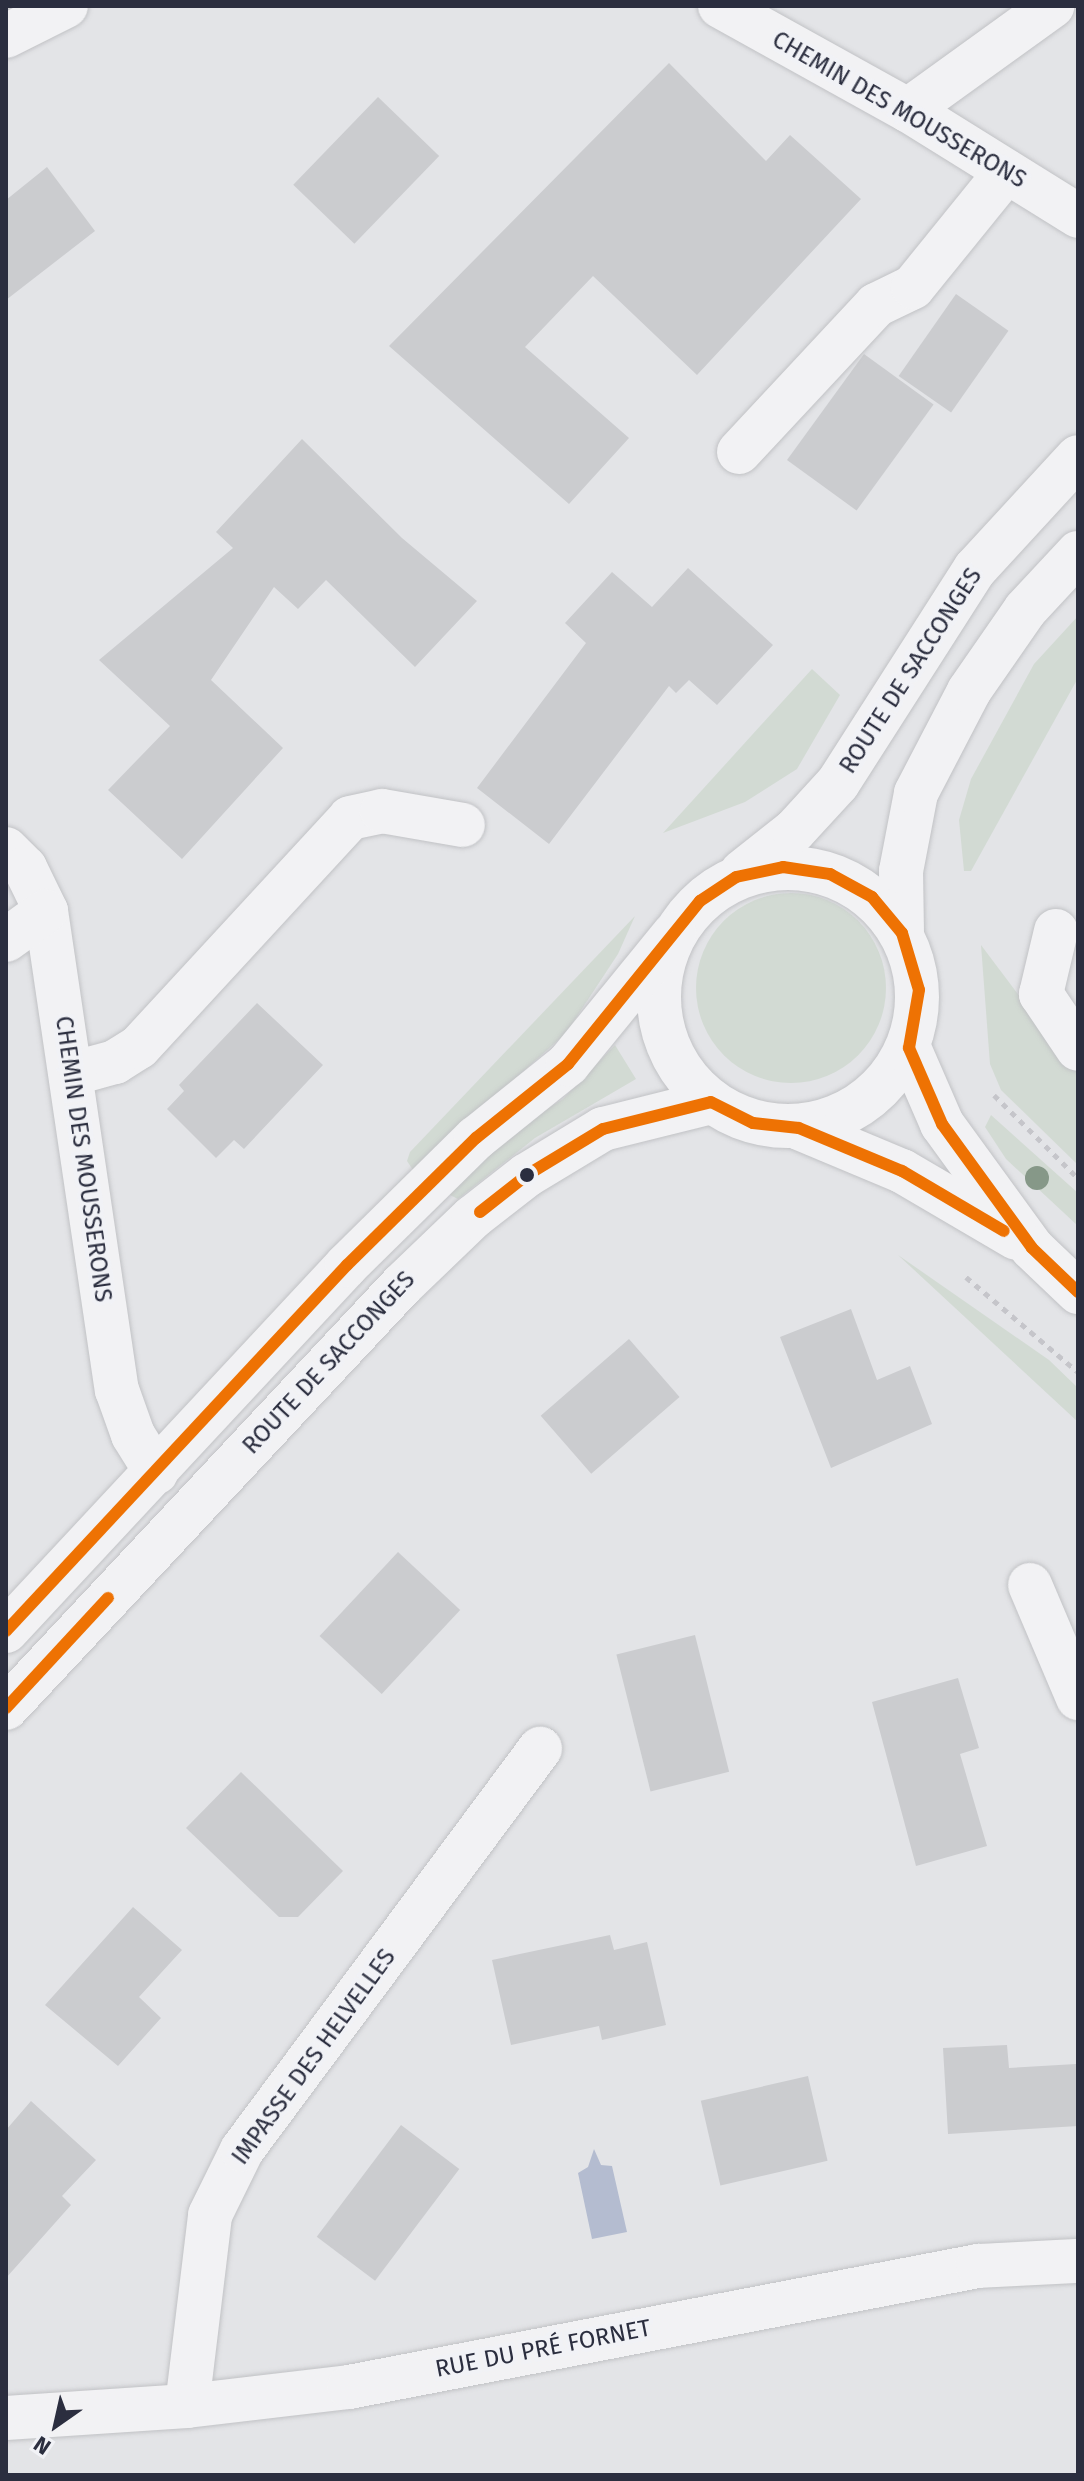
<!DOCTYPE html>
<html>
<head>
<meta charset="utf-8">
<style>
  body { margin:0 }
  #map { position:relative; width:1084px; height:2481px; overflow:hidden; background:#e3e4e7; font-family:"Fira Sans",sans-serif }
  div>[style] { position:absolute }
  [style*='--x'] { left:calc(var(--x)*1px); top:calc(var(--y)*1px); width:calc(var(--w)*1px); rotate:calc(var(--a)*1deg) }
  .green>* { inset:0; background:#d2dad3 }
  .round { border-radius:50% }
  .water>* { inset:0; background:#b4bcd0 }
  .building>* { inset:0; background:#cbcccf; transform-origin:0 0 }
  .path>* { height:5px; margin-top:-2.5px; transform-origin:0; background:repeating-linear-gradient(90deg,#c5c5ca 0 6px,transparent 0 12px) }
  .roads { filter:drop-shadow(0 0 2px #c1c2c5) drop-shadow(0 0 2px #c1c2c5) }
  .minor>* { height:44px; margin:-22px; padding:0 22px; transform-origin:22px; border-radius:22px; background:#f2f2f4 }
  .minor>.ring { margin:-22px; padding:0; box-sizing:content-box; background:none; border:44px solid #f2f2f4; border-radius:50% }
  .bus-1>* { height:12px; margin:-6px; padding:0 6px; transform-origin:6px; border-radius:6px; background:#ee7203 }
  .trees>* { width:24px; height:24px; margin:-12px; border-radius:50%; background:#869888 }
  .dots>* { width:22px; height:22px; translate:-50% -50%; box-sizing:border-box; border:4px solid #f1f2f6; border-radius:50% }
  span { translate:-50% -50%; white-space:nowrap; text-align:center; line-height:1.15; -webkit-text-stroke:8px #f1f2f6; paint-order:stroke }
  .street-label { font-size:24px; color:#2b2e3f }
  .frame { position:absolute; inset:0; border:8px solid #2b2e3f; pointer-events:none }
  .north { position:absolute; left:16px; top:2385px; width:80px; height:80px; -webkit-text-stroke:6px #f1f2f6; paint-order:stroke; rotate:214deg; font-size:22px; font-weight:700; line-height:32px; text-align:center; color:#2b2e3f }
  .north::after { content:''; display:block; margin:auto; width:28px; height:36px; background:#2b2e3f; clip-path:polygon(50% 0,100% 100%,50% 72%,0 100%) }
</style>
</head>
<body>
<div id="map">
  <div class="green">
    <i style="clip-path:polygon(1078px 616px,1078px 678px,971px 871px,964px 871px,959px 820px,971px 779px,1034px 664px)"></i>
    <i style="clip-path:polygon(812px 669px,840px 695px,797px 769px,745px 802px,663px 833px)"></i>
    <i class="round" style="left:696px;top:893px;width:190px;height:190px"></i>
    <i style="clip-path:polygon(635px 916px,618px 954px,566px 1033px,413px 1170px,407px 1161px,410px 1152px)"></i>
    <i style="clip-path:polygon(981px 945px,1078px 1074px,1078px 1165px,1001px 1090px,990px 1064px)"></i>
    <i style="clip-path:polygon(615px 1045px,636px 1079px,535px 1138px,458px 1199px,442px 1191px,514px 1130px,563px 1099px)"></i>
    <i style="clip-path:polygon(991px 1115px,1078px 1193px,1078px 1226px,1006px 1159px,985px 1127px)"></i>
    <i style="clip-path:polygon(898px 1255px,1049px 1360px,1078px 1388px,1078px 1422px)"></i>
  </div>
  <div class="water">
    <i style="clip-path:polygon(594px 2149px,601px 2165px,612px 2166px,627px 2232px,592px 2239px,578px 2173px,588px 2167px)"></i>
  </div>
  <div class="building">
    <i style="clip-path:polygon(669px 63px,766px 161px,790px 135px,861px 199px,697px 375px,593px 276px,525px 347px,629px 438px,569px 504px,389px 346px)"></i>
    <i style="left:378px;top:97px;width:85px;height:122px;rotate:44deg"></i>
    <i style="clip-path:polygon(47px 167px,95px 231px,6px 300px,6px 200px)"></i>
    <i style="left:956px;top:294px;width:64px;height:100px;rotate:35deg"></i>
    <i style="left:864px;top:354px;width:86px;height:131px;rotate:36deg"></i>
    <i style="clip-path:polygon(302px 439px,402px 538px,477px 601px,415px 667px,326px 580px,298px 609px,274px 587px,211px 680px,283px 748px,182px 859px,108px 790px,170px 726px,99px 660px,233px 548px,216px 532px)"></i>
    <i style="clip-path:polygon(688px 568px,773px 645px,717px 705px,689px 680px,676px 693px,669px 686px,549px 844px,477px 788px,586px 643px,565px 623px,612px 572px,652px 607px)"></i>
    <i style="clip-path:polygon(257px 1003px,323px 1065px,244px 1149px,234px 1140px,216px 1158px,167px 1109px,184px 1091px,179px 1085px)"></i>
    <i style="clip-path:polygon(851px 1309px,877px 1380px,910px 1366px,932px 1424px,831px 1468px,780px 1337px)"></i>
    <i style="left:629px;top:1339px;width:77px;height:117px;rotate:49deg"></i>
    <i style="left:398px;top:1552px;width:85px;height:115px;rotate:43deg"></i>
    <i style="left:695px;top:1635px;width:141px;height:81px;rotate:76deg"></i>
    <i style="clip-path:polygon(958px 1678px,979px 1748px,960px 1754px,987px 1846px,916px 1866px,872px 1702px)"></i>
    <i style="clip-path:polygon(241px 1772px,343px 1871px,298px 1917px,279px 1917px,186px 1828px)"></i>
    <i style="clip-path:polygon(133px 1907px,182px 1950px,139px 1997px,161px 2018px,118px 2066px,45px 2005px)"></i>
    <i style="clip-path:polygon(610px 1935px,614px 1950px,647px 1942px,666px 2025px,602px 2040px,599px 2026px,511px 2045px,492px 1960px)"></i>
    <i style="clip-path:polygon(1007px 2045px,1009px 2068px,1076px 2064px,1078px 2126px,948px 2134px,943px 2048px)"></i>
    <i style="left:808px;top:2076px;width:87px;height:110px;rotate:77deg"></i>
    <i style="clip-path:polygon(31px 2101px,96px 2160px,62px 2196px,71px 2205px,6px 2278px,6px 2130px)"></i>
    <i style="left:401px;top:2125px;width:73px;height:140px;rotate:37deg"></i>
  </div>
  <div class="path">
    <i style="--x:994;--y:1095;--w:118;--a:44.7"></i>
    <i style="--x:966;--y:1277;--w:147;--a:40.3"></i>
  </div>
  <div class="roads">
    <div class="minor">
      <i style="--x:720;--y:6;--w:215;--a:29"></i>
      <i style="--x:908;--y:110;--w:200;--a:31.9"></i>
      <i style="--x:6;--y:36;--w:67;--a:-26.6"></i>
      <i style="--x:908;--y:110;--w:178;--a:-35.8"></i>
      <i style="--x:739;--y:452;--w:201;--a:-47"></i>
      <i style="--x:876;--y:305;--w:41;--a:-25.9"></i>
      <i style="--x:913;--y:287;--w:148;--a:-51"></i>
      <i style="--x:6;--y:849;--w:27;--a:45"></i>
      <i style="--x:25;--y:868;--w:48;--a:64"></i>
      <i style="--x:46;--y:911;--w:484;--a:81.6"></i>
      <i style="--x:117;--y:1390;--w:48;--a:70.4"></i>
      <i style="--x:133;--y:1435;--w:44;--a:58.1"></i>
      <i class="ring" style="left:659px;top:868px;width:214px;height:214px"></i>
      <i style="--x:742;--y:872;--w:66;--a:-38.3"></i>
      <i style="--x:794;--y:831;--w:65;--a:-47.5"></i>
      <i style="--x:838;--y:783;--w:254;--a:-57.4"></i>
      <i style="--x:975;--y:569;--w:152;--a:-47.4"></i>
      <i style="--x:1056;--y:931;--w:65;--a:103.4"></i>
      <i style="--x:1041;--y:994;--w:66;--a:56.1"></i>
      <i style="--x:902;--y:933;--w:62;--a:-90.9"></i>
      <i style="--x:901;--y:871;--w:79;--a:-79.1"></i>
      <i style="--x:916;--y:793;--w:115;--a:-62.5"></i>
      <i style="--x:969;--y:691;--w:98;--a:-55.3"></i>
      <i style="--x:1025;--y:610;--w:78;--a:-47.1"></i>
      <i style="--x:6;--y:940;--w:49;--a:-35.9"></i>
      <i style="--x:909;--y:1048;--w:83;--a:66.5"></i>
      <i style="--x:942;--y:1124;--w:153;--a:54"></i>
      <i style="--x:1032;--y:1248;--w:64;--a:43.7"></i>
      <i style="--x:71;--y:1074;--w:46;--a:-15.3"></i>
      <i style="--x:115;--y:1062;--w:28;--a:-32"></i>
      <i style="--x:139;--y:1047;--w:311;--a:-47.3"></i>
      <i style="--x:350;--y:818;--w:33;--a:-12"></i>
      <i style="--x:382;--y:811;--w:82;--a:9.8"></i>
      <i style="--x:799;--y:1128;--w:112;--a:22.7"></i>
      <i style="--x:902;--y:1171;--w:132;--a:30.4"></i>
      <i style="--x:1030;--y:1585;--w:123;--a:67"></i>
      <i style="--x:6;--y:1631;--w:500;--a:-47.03"></i>
      <i style="--x:347;--y:1265;--w:181;--a:-44.6"></i>
      <i style="--x:476;--y:1138;--w:118;--a:-38.8"></i>
      <i style="--x:568;--y:1064;--w:168;--a:-50.8"></i>
      <i style="--x:6;--y:1708;--w:579;--a:-46.89"></i>
      <i style="--x:402;--y:1285;--w:98;--a:-43.8"></i>
      <i style="--x:473;--y:1217;--w:68;--a:-37.9"></i>
      <i style="--x:527;--y:1175;--w:89;--a:-31.2"></i>
      <i style="--x:603;--y:1129;--w:111;--a:-14"></i>
      <i style="--x:187;--y:2406;--w:192;--a:-83.1"></i>
      <i style="--x:210;--y:2215;--w:72;--a:-63.8"></i>
      <i style="--x:242;--y:2150;--w:500;--a:-53.4"></i>
      <i style="--x:6;--y:2418;--w:181;--a:-3.8"></i>
      <i style="--x:187;--y:2406;--w:163;--a:-6.7"></i>
      <i style="--x:349;--y:2387;--w:641;--a:-10.89"></i>
      <i style="--x:978;--y:2266;--w:100;--a:-2.9"></i>
    </div>
  </div>
  <div class="bus-1">
    <i style="--x:480;--y:1212;--w:60;--a:-38.2"></i>
    <i style="--x:527;--y:1175;--w:89;--a:-31.2"></i>
    <i style="--x:603;--y:1129;--w:111;--a:-14"></i>
    <i style="--x:711;--y:1102;--w:47;--a:26.6"></i>
    <i style="--x:753;--y:1123;--w:46;--a:6.2"></i>
    <i style="--x:799;--y:1128;--w:112;--a:22.7"></i>
    <i style="--x:902;--y:1171;--w:118;--a:30.5"></i>
    <i style="--x:6;--y:1631;--w:500;--a:-47.03"></i>
    <i style="--x:347;--y:1265;--w:181;--a:-44.6"></i>
    <i style="--x:476;--y:1138;--w:118;--a:-38.8"></i>
    <i style="--x:568;--y:1064;--w:210;--a:-51"></i>
    <i style="--x:700;--y:901;--w:43;--a:-33.7"></i>
    <i style="--x:736;--y:877;--w:48;--a:-12"></i>
    <i style="--x:783;--y:867;--w:48;--a:8.5"></i>
    <i style="--x:830;--y:874;--w:48;--a:28.7"></i>
    <i style="--x:872;--y:897;--w:47;--a:50.2"></i>
    <i style="--x:902;--y:933;--w:59;--a:73.4"></i>
    <i style="--x:919;--y:990;--w:59;--a:99.8"></i>
    <i style="--x:909;--y:1048;--w:83;--a:66.5"></i>
    <i style="--x:942;--y:1124;--w:153;--a:54"></i>
    <i style="--x:1032;--y:1248;--w:64;--a:43.7"></i>
    <i style="--x:6;--y:1708;--w:150;--a:-47.2"></i>
  </div>
  <div class="trees">
    <i style="left:1037px;top:1178px"></i>
  </div>
  <div class="dots">
    <i style="left:527px;top:1175px;background:#2b2e3f"></i>
  </div>
  <div class="street-label">
    <span style="left:899px;top:110px;rotate:30deg">CHEMIN DES MOUSSERONS</span>
    <span style="left:911px;top:671px;rotate:-57deg">ROUTE DE SACCONGES</span>
    <span style="left:83px;top:1159px;rotate:82deg">CHEMIN DES MOUSSERONS</span>
    <span style="left:329px;top:1363px;rotate:-47deg">ROUTE DE SACCONGES</span>
    <span style="left:314px;top:2057px;rotate:-54deg">IMPASSE DES HELVELLES</span>
    <span style="left:543px;top:2349px;rotate:-11deg">RUE DU PRÉ FORNET</span>
  </div>
  <div class="frame"></div>
  <div class="north">N</div>
</div>
</body>
</html>
